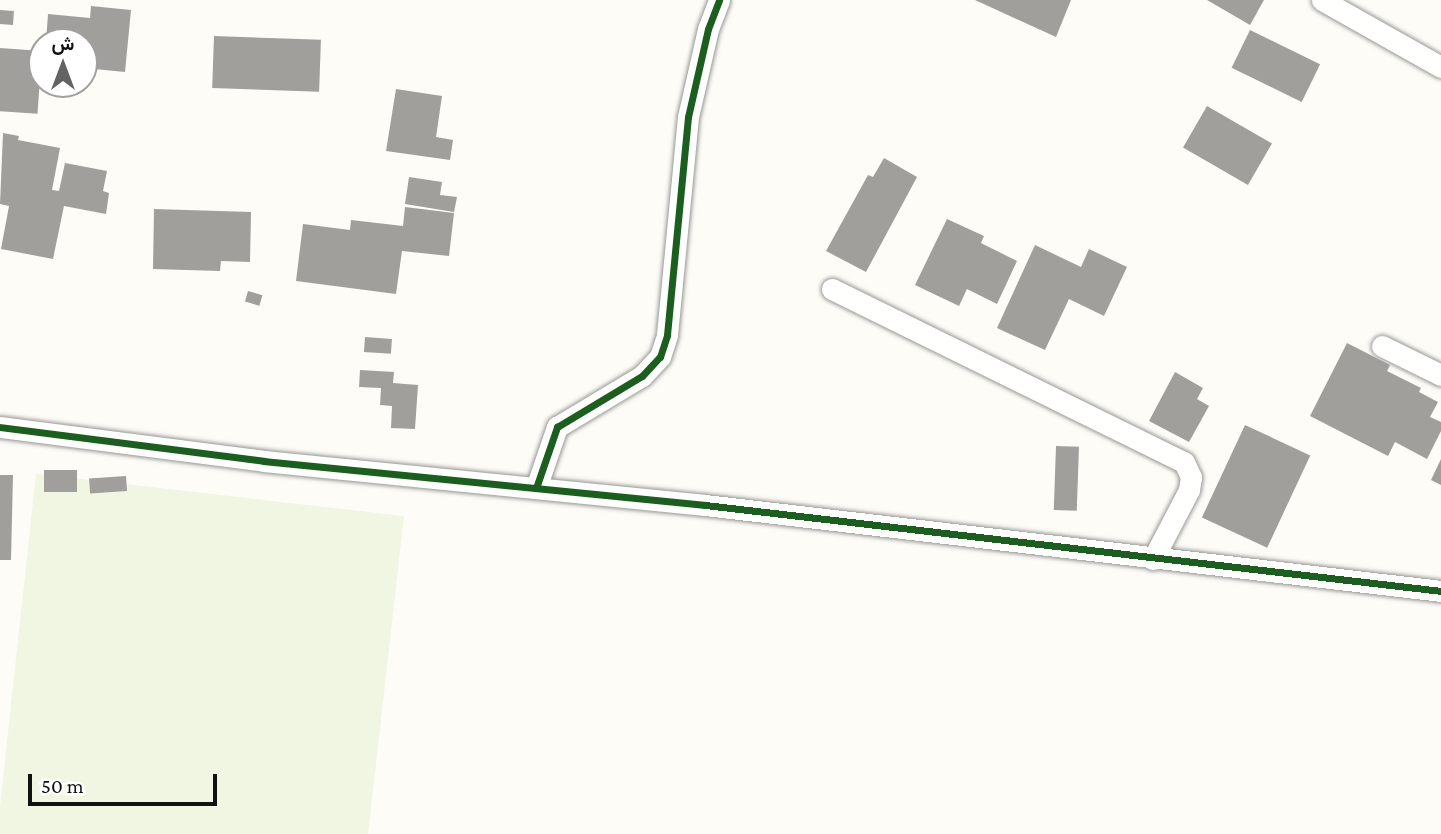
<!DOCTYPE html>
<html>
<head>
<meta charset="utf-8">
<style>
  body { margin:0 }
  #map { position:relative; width:1441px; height:834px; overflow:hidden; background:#fdfcf7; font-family:"Crimson Pro",Vazirmatn,serif }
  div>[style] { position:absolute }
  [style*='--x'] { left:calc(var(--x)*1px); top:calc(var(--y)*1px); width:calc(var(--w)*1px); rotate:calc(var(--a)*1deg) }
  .pitch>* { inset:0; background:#f0f6e1 }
  .building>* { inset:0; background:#a19f9c; transform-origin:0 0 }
  .roads { filter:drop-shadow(0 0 2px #979795) drop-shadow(0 0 2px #979795) }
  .minor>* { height:21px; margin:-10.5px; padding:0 10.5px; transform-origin:10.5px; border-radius:10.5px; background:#fffffe }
  .cycleway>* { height:7px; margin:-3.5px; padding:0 3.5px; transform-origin:3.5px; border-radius:3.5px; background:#1b5e20 }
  span { translate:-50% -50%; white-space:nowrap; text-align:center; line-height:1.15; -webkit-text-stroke:7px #fff; paint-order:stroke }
  .north { position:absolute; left:28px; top:28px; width:70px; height:70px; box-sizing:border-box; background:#fff; border:2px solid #a0a0a0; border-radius:50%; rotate:0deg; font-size:19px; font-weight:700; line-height:28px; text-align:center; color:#111 }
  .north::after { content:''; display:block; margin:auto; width:24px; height:32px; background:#646362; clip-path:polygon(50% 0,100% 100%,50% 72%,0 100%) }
  .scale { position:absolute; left:28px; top:774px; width:189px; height:32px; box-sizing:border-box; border:4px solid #111; border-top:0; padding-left:9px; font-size:21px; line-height:24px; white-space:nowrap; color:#111; -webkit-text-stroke:5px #fff; paint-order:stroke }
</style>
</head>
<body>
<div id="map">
  <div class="pitch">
    <i style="clip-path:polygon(36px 474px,404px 516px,368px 834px,0 834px,0 807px)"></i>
  </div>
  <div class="building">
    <i style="clip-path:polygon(975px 0,1071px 0,1056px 37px)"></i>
    <i style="clip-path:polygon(1207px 0,1264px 0,1250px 25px)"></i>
    <i style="clip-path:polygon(91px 6px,131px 10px,125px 72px,84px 68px,84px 42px,46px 42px,48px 14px,90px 18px)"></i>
    <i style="left:0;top:10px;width:14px;height:14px;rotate:4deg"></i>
    <i style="left:1250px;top:30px;width:78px;height:42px;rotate:26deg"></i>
    <i style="left:214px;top:36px;width:107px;height:52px;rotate:2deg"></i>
    <i style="left:0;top:48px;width:42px;height:63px;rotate:4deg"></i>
    <i style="clip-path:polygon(396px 89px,442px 96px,436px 137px,453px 140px,450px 160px,386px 151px)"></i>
    <i style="left:1207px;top:106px;width:75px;height:48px;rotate:30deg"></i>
    <i style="clip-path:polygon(3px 133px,19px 136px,18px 140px,60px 148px,52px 190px,59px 191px,65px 163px,107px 171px,103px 191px,109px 193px,106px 214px,64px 206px,53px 259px,1px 249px,9px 206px,0 204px)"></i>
    <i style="clip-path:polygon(884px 158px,917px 177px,866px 272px,826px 251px,868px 175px,873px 177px)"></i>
    <i style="clip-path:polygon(409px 177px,442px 182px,440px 195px,457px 197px,454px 212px,405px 204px)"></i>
    <i style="clip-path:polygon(405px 207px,454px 213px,449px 256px,402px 251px,396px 294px,296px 281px,303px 224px,350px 230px,351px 220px,403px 226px)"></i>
    <i style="clip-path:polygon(154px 209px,251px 212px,250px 262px,221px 261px,220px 271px,153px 269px)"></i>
    <i style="clip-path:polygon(947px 219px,984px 236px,981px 243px,1017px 261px,997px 304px,967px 289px,959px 306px,915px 285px)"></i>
    <i style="clip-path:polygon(1035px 245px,1081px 267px,1089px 249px,1127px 267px,1104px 316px,1069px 299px,1045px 350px,997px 328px)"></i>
    <i style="left:248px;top:291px;width:15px;height:11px;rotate:16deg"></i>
    <i style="left:365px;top:337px;width:27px;height:15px;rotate:4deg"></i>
    <i style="clip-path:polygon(1347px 343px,1390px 365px,1387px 371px,1421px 388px,1419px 392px,1438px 402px,1430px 417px,1441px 422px,1441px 431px,1427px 459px,1395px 442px,1388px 456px,1310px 416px)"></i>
    <i style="clip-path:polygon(360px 370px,394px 372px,393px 383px,418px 385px,415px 429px,391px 428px,392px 406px,380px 405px,381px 388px,359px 387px)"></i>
    <i style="clip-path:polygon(1175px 372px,1203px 388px,1197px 399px,1209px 406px,1189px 442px,1149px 421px)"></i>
    <i style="left:1245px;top:425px;width:72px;height:102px;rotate:25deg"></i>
    <i style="left:1056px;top:446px;width:23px;height:64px;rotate:2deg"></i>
    <i style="clip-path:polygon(1441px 459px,1441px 485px,1431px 480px)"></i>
    <i style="left:44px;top:470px;width:33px;height:22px"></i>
    <i style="clip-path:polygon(0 475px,13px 475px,11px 560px,0 560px)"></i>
    <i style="left:126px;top:476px;width:15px;height:37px;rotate:86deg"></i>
  </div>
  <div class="roads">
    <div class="minor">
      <i style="--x:1322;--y:0;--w:137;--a:29.4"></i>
      <i style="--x:832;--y:289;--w:392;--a:26.2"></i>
      <i style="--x:1184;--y:462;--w:17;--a:65"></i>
      <i style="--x:1191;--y:477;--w:13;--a:99"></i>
      <i style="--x:1189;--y:490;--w:78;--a:117.6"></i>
      <i style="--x:1382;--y:346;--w:66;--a:26.2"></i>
      <i style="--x:0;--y:427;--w:266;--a:7.3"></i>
      <i style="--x:264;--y:461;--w:443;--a:5.7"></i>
      <i style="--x:705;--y:505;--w:741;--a:6.66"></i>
      <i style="--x:536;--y:488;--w:65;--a:-71"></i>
      <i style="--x:557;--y:427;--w:99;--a:-31"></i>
      <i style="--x:642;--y:376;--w:26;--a:-47"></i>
      <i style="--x:660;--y:357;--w:23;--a:-72"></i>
      <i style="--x:667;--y:335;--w:219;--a:-84.5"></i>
      <i style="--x:688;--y:117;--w:90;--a:-77.2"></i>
      <i style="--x:708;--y:29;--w:31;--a:-69"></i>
    </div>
  </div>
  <div class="cycleway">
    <i style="--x:0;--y:427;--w:266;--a:7.3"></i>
    <i style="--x:264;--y:461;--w:443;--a:5.7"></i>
    <i style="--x:705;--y:505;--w:741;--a:6.66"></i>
    <i style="--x:536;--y:488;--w:65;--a:-71"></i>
    <i style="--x:557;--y:427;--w:99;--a:-31"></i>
    <i style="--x:642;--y:376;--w:26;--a:-47"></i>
    <i style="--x:660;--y:357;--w:23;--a:-72"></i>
    <i style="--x:667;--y:335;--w:219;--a:-84.5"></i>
    <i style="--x:688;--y:117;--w:90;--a:-77.2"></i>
    <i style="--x:708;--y:29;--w:31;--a:-69"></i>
  </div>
  <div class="north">ش</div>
  <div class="scale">50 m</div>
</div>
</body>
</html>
